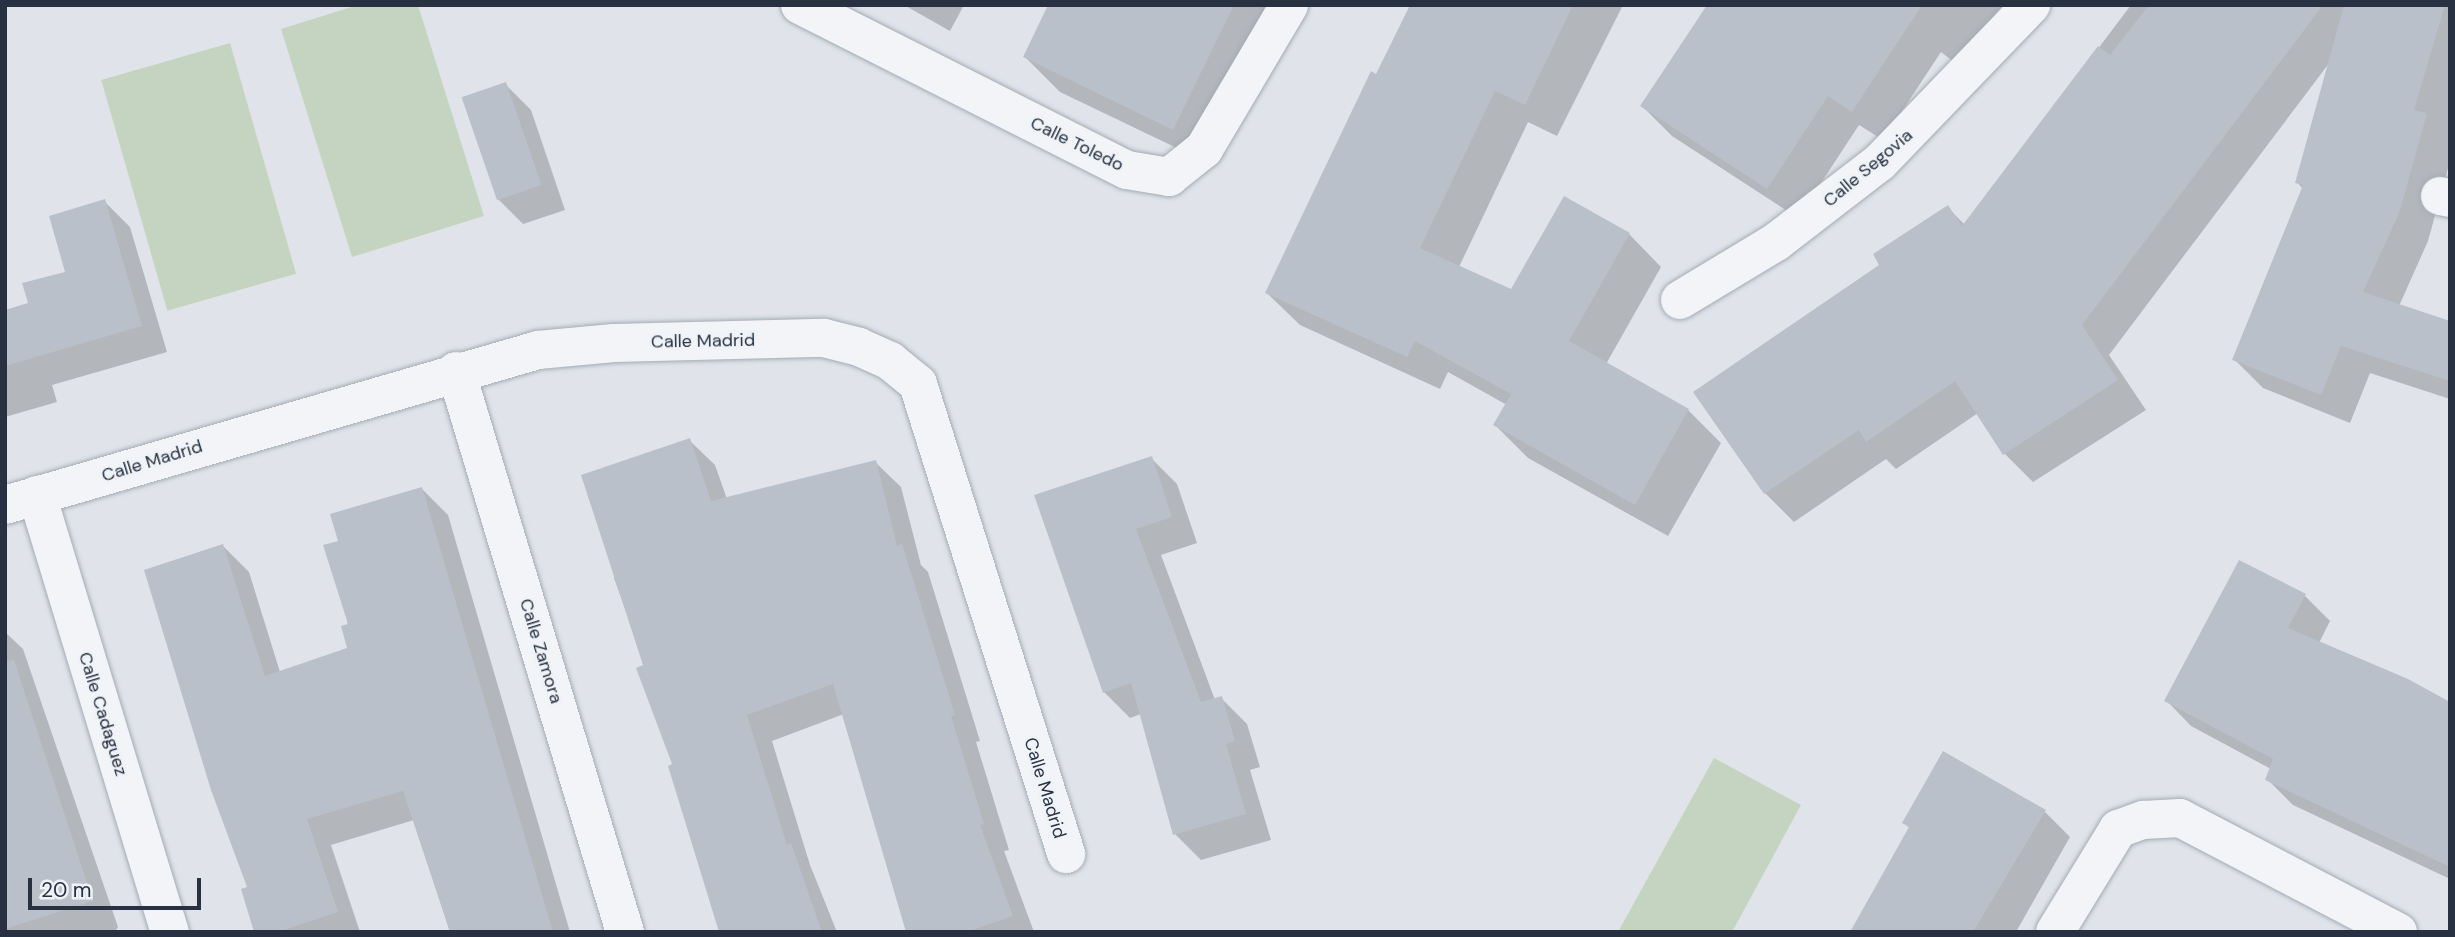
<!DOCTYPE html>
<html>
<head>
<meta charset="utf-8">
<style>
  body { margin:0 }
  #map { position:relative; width:2455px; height:937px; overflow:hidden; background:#e0e4ea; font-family:"DM Sans",sans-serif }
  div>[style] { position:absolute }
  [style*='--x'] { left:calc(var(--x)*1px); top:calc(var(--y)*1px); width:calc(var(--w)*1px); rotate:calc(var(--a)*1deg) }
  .green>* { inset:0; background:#c5d4c0; transform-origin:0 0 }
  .shadow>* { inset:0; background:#0003 }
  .building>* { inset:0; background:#b9c0ca; transform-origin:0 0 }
  .roads { filter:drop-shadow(0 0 2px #a5abb4) drop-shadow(0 0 2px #a5abb4) }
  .minor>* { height:38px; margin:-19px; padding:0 19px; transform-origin:19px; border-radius:19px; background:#f3f4f8 }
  span { translate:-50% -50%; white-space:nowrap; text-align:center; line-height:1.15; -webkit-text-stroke:6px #eff3f7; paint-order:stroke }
  .street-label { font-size:18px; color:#273142 }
  .frame { position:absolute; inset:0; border:7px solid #273142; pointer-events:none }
  .scale { position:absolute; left:28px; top:878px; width:173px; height:32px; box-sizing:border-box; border:4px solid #273142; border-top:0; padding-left:9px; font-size:21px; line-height:24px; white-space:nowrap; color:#273142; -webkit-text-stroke:5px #eff3f7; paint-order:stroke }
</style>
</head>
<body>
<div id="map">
  <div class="green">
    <i style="clip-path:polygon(358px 5px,418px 5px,484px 216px,352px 257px,281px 29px)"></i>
    <i style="left:230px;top:43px;width:240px;height:134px;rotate:74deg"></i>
    <i style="clip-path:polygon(1714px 758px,1801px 805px,1732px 932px,1618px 932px)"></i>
  </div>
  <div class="shadow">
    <i style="clip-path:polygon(904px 5px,964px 5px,950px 31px)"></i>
    <i style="clip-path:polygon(1050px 5px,1286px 5px,1208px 163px,1060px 92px,1025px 57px)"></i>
    <i style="clip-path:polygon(1412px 5px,1623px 5px,1557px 136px,1528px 122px,1459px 267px,1512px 291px,1629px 234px,1661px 267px,1606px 364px,1688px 410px,1721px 443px,1668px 536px,1528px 458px,1495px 425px,1507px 405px,1448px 372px,1440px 389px,1300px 325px,1267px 293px)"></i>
    <i style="clip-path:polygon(1709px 5px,2003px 5px,1958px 65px,1941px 52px,1883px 140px,1859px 125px,1798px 218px,1672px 136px,1642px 106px)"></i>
    <i style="clip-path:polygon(2131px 5px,2450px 5px,2450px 161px,2428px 241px,2399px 306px,2450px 323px,2450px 399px,2370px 373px,2350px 423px,2263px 388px,2234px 359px,2303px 189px,2297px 182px,2330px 62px,2109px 355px,2146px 410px,2033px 482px,2004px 453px,1978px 413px,1896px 469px,1886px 459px,1794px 522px,1765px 493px,1882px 265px,1948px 208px,1965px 225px)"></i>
    <i style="clip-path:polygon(505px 84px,531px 110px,565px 210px,523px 224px,497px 198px)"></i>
    <i style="clip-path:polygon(104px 201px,130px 227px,167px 352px,52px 385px,57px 402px,5px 417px,5px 312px,30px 305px,67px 273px)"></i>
    <i style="clip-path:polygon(689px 440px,715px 465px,727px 499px,875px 462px,901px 487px,921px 565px,928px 572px,980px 741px,976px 742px,1009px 850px,1004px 851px,1034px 932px,910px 932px,844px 714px,772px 741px,810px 865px,837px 932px,721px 932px,646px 666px,614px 578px)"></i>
    <i style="clip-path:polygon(1151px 458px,1177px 484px,1197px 543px,1161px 555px,1215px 700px,1221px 698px,1247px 724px,1260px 767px,1250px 770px,1271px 840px,1201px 860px,1175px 834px,1141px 714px,1130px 718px,1104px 692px,1036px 497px)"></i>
    <i style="clip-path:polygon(422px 489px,448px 515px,570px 932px,450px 932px,414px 820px,331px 845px,360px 932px,256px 932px,223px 546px,249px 572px,280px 672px,350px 649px,340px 542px)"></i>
    <i style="clip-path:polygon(2305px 596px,2330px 621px,2319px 643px,2450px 703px,2450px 879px,2293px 805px,2267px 779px,2271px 769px,2191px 726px,2166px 700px)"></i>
    <i style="clip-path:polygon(5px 632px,23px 649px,118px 927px,115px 932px,5px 932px)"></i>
    <i style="clip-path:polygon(2045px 812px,2070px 837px,2016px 932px,1852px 932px,1910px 829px,1904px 822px)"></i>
  </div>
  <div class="building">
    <i style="clip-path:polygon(1048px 5px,1234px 5px,1173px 130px,1023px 57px)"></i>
    <i style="clip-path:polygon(1410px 5px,1573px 5px,1525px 105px,1495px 91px,1420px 248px,1511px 289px,1564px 196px,1630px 233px,1569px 341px,1689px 409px,1635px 505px,1493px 425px,1511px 394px,1415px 341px,1407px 357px,1265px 293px,1371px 71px,1376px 74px)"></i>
    <i style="clip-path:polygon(1707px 5px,1922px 5px,1852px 112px,1828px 96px,1767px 189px,1640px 106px)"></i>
    <i style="clip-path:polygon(2149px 5px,2323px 5px,2082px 325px,2118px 380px,2003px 455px,1955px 381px,1866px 442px,1859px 430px,1764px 494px,1693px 392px,1879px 265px,1873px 254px,1948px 205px,1962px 226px,2098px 46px,2110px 55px)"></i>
    <i style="clip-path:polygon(2344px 5px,2445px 5px,2414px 110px,2427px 113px,2400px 211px,2363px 292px,2450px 321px,2450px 381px,2341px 346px,2321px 395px,2232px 360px,2303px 185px,2295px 183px)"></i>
    <i style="left:506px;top:82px;width:109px;height:47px;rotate:71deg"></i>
    <i style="clip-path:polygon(105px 199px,142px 326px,5px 366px,5px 310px,28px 303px,22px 283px,65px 272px,49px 216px)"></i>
    <i style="clip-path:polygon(690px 438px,711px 501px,876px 460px,897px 546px,902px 544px,955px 715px,951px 716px,984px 824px,980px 825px,1013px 916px,967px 932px,906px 932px,833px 684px,747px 715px,787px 845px,791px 843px,822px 932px,719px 932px,668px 766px,672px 764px,636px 668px,643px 665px,581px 475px)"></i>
    <i style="clip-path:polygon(1152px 456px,1172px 517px,1136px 529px,1201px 702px,1222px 696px,1235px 741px,1226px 744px,1246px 814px,1173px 835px,1131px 683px,1103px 693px,1034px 495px)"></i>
    <i style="clip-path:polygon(422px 487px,553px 932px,450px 932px,403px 791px,307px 819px,338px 912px,278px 932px,254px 932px,241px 889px,247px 887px,211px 790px,144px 570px,223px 544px,265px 676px,347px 648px,341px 626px,348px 624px,323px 545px,338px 541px,330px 514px)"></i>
    <i style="clip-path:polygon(2239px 560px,2306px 594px,2288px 628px,2408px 679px,2450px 702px,2450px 867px,2265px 780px,2273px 759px,2164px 701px)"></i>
    <i style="clip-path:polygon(14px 660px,93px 901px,5px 929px,5px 661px)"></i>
    <i style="clip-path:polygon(1943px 751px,2046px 810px,1973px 932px,1850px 932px,1909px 827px,1902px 823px)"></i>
  </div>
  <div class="roads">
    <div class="minor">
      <i style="--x:800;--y:5;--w:366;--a:26.8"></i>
      <i style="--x:1127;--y:170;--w:43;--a:9.5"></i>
      <i style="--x:1169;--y:177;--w:45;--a:-38.7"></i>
      <i style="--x:1204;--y:149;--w:167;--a:-59.4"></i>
      <i style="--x:2440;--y:196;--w:10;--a:11"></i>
      <i style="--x:1680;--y:300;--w:112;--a:-31.1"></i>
      <i style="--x:1776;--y:242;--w:131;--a:-37.6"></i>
      <i style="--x:1880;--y:162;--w:218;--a:-46.1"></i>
      <i style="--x:456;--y:371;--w:586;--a:73.24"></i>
      <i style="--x:37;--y:495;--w:457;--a:73.1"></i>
      <i style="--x:5;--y:505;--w:555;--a:-16.21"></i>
      <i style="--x:538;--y:350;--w:76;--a:-5.3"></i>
      <i style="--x:614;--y:343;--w:210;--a:-1.4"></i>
      <i style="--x:824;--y:338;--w:36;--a:14"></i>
      <i style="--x:859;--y:347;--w:34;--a:24"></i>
      <i style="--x:890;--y:361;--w:36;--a:39"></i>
      <i style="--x:918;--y:384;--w:493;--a:72.5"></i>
      <i style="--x:2055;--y:932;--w:121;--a:-58.5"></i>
      <i style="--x:2118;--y:829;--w:27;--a:-20"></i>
      <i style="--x:2143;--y:820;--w:37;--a:-3"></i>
      <i style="--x:2180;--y:818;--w:246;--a:27.6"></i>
    </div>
  </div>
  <div class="street-label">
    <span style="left:1077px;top:144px;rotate:26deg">Calle Toledo</span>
    <span style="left:1868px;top:168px;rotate:-40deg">Calle Segovia</span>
    <span style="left:703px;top:341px;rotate:-1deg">Calle Madrid</span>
    <span style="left:152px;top:461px;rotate:-17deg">Calle Madrid</span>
    <span style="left:541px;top:651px;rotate:73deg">Calle Zamora</span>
    <span style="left:103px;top:714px;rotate:73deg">Calle Cadaguez</span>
    <span style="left:1045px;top:788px;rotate:73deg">Calle Madrid</span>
  </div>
  <div class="frame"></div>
  <div class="scale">20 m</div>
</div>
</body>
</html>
